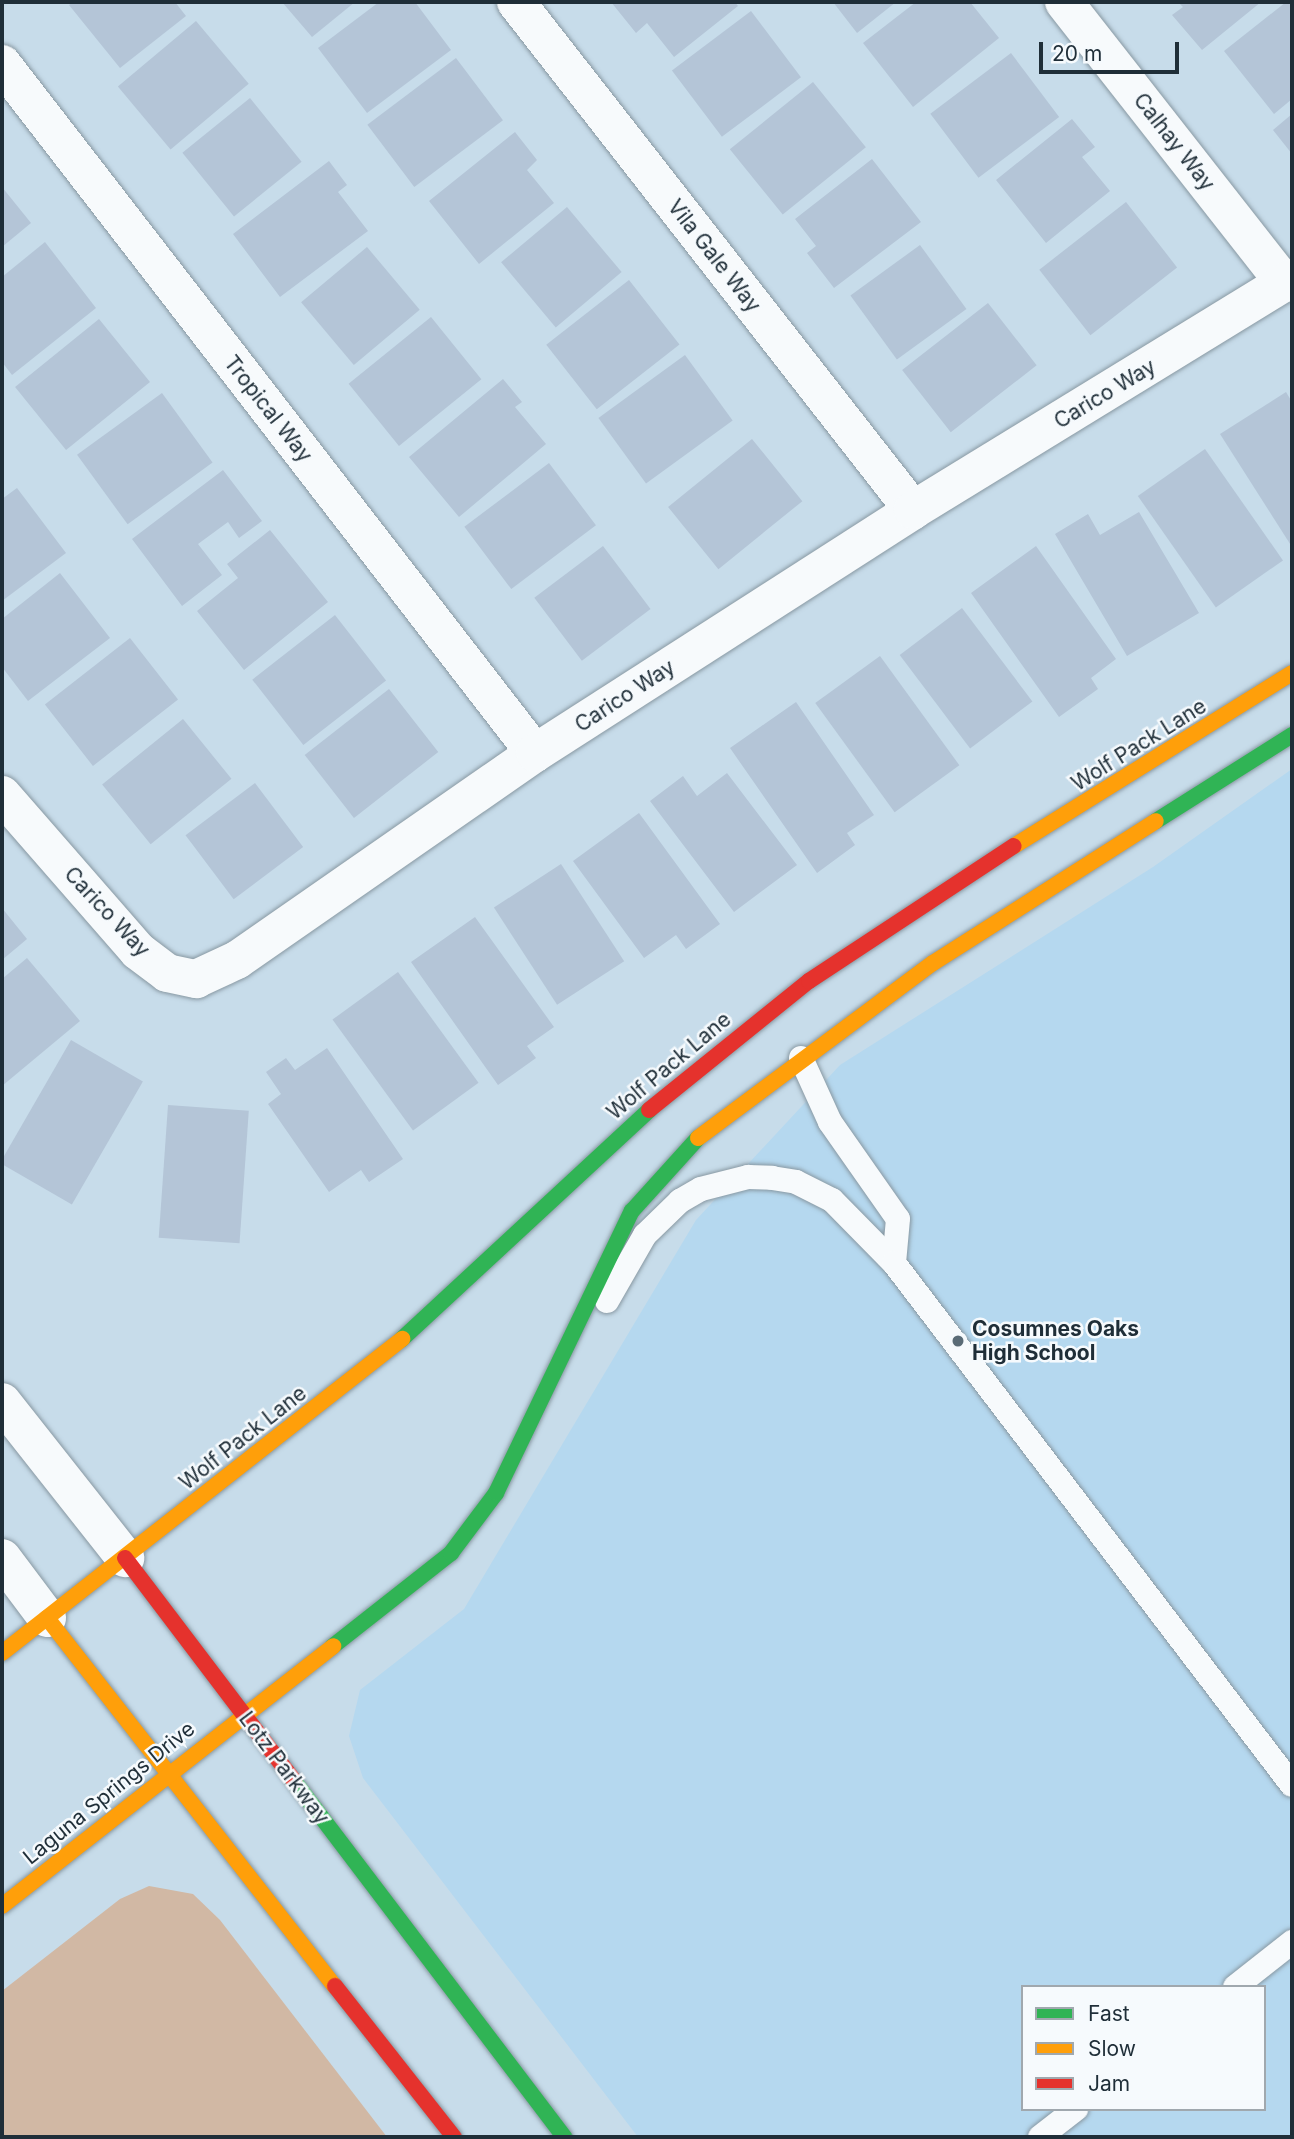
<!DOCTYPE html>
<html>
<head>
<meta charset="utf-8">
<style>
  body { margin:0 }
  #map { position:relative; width:1294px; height:2139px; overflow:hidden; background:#c7dcea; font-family:Inter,sans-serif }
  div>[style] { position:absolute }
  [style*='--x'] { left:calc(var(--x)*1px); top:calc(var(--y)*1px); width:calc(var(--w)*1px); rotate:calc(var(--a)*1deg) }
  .built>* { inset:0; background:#b5d8ef }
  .green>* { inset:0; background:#d1b8a4 }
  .building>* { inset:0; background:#b4c5d7; transform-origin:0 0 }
  .roads { filter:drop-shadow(0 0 2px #8898a2) drop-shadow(0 0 2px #8898a2) }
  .lane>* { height:24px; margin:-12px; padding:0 12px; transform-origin:12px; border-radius:12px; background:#f7fafc }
  .street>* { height:38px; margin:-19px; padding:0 19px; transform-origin:19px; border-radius:19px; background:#f7fafc }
  .fast>* { height:16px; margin:-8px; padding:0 8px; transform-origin:8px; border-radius:8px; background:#30b455 }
  .slow>* { height:16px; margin:-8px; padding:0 8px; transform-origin:8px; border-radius:8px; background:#ff9f0a }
  .jam>* { height:16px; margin:-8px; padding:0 8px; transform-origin:8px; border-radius:8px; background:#e5322d }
  .dots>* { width:19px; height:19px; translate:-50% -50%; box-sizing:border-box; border:4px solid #f6fafd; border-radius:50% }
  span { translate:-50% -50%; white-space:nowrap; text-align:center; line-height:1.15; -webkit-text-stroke:5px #f6fafd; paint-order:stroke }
  .street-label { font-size:21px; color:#1f2e38 }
  .poi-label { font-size:21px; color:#1f2e38; font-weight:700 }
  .left { translate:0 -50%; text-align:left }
  .frame { position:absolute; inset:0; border:4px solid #1f2e38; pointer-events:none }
  .legend { position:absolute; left:1021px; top:1985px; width:245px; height:126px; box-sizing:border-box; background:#f6fafd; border:2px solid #a0a8ae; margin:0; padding:9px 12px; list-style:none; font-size:21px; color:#1f2e38 }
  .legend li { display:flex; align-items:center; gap:14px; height:35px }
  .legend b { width:35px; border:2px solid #a0a8ae }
  .scale { position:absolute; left:1039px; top:42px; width:140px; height:32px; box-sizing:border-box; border:4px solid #1f2e38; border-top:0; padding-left:9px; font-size:21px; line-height:24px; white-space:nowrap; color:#1f2e38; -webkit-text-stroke:5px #f6fafd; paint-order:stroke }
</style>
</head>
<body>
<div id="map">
  <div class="built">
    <i style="clip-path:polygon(evenodd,1292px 769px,1292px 2137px,638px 2137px,363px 1778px,349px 1736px,360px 1690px,464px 1609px,696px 1220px,840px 1065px,1153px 867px,1292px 769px,1023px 1987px,1264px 1987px,1264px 2109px,1023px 2109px,1023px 1987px)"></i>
  </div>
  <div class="green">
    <i style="clip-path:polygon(149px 1886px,193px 1894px,220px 1920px,387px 2137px,2px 2137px,2px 1991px,120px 1899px)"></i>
  </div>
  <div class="building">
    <i style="clip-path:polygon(73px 2px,175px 2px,186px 16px,120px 68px,69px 5px)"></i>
    <i style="clip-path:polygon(282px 2px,355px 2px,312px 37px)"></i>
    <i style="clip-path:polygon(379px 2px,415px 2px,451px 50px,367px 113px,318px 48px)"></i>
    <i style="clip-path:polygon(611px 2px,735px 2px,738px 6px,674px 57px,647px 23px,636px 33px)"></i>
    <i style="clip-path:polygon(833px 2px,896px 2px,857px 33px)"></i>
    <i style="clip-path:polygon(916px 2px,970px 2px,999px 38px,913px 107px,863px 43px)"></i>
    <i style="clip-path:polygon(1178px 2px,1261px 2px,1202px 50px,1172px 15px,1183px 7px)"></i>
    <i style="clip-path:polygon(1286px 2px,1292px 2px,1292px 99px,1274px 114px,1224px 51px)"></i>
    <i style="left:751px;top:11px;width:83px;height:99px;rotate:53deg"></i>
    <i style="left:196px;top:21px;width:82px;height:102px;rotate:50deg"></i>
    <i style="left:1011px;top:53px;width:80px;height:101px;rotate:53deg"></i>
    <i style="left:456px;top:58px;width:78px;height:111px;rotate:53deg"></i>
    <i style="left:813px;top:82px;width:84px;height:107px;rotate:51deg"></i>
    <i style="left:250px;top:98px;width:82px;height:87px;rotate:51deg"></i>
    <i style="clip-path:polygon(1292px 114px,1292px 154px,1273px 130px)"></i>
    <i style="clip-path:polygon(1072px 119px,1095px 147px,1082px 157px,1110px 191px,1046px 243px,996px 180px)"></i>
    <i style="clip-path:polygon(515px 132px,537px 160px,527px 170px,554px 203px,479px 264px,429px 201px)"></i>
    <i style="clip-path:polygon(872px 159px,921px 222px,834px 288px,807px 253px,816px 246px,795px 219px)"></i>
    <i style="clip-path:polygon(329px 161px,347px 185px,338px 192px,368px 231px,280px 297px,233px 234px)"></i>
    <i style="clip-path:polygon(2px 187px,31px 223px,2px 247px)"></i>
    <i style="left:1126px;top:202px;width:83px;height:110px;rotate:52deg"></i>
    <i style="left:567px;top:207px;width:85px;height:86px;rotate:50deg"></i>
    <i style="clip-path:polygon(45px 242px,96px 308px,12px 375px,2px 362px,2px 277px)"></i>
    <i style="left:920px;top:245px;width:79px;height:86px;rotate:54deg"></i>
    <i style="left:367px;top:247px;width:82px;height:86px;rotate:50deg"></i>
    <i style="left:629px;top:280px;width:82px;height:105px;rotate:52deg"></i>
    <i style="left:988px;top:303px;width:79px;height:109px;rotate:52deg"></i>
    <i style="left:431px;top:317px;width:80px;height:106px;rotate:51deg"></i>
    <i style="left:99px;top:319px;width:81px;height:108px;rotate:51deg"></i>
    <i style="left:685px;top:355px;width:81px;height:107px;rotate:54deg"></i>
    <i style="clip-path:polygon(503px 379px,522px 402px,515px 407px,546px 444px,459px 517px,409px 457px)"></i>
    <i style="clip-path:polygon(1286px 392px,1292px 402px,1292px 547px,1220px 434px)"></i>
    <i style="left:162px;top:393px;width:86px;height:105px;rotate:54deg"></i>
    <i style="left:752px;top:439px;width:80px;height:108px;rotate:51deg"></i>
    <i style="left:1205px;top:449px;width:136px;height:82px;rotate:55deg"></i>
    <i style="left:549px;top:463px;width:78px;height:106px;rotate:53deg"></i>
    <i style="clip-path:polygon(223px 470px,262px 521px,239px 538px,228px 522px,198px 544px,222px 575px,182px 606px,132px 539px)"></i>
    <i style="clip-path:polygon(17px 488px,66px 553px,2px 601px,2px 499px)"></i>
    <i style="clip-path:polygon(1139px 512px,1199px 613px,1127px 656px,1055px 534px,1088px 514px,1100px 535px)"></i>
    <i style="clip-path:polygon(270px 530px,328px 602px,244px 670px,197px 611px,238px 578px,227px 564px)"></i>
    <i style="left:603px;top:546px;width:79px;height:86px;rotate:53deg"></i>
    <i style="clip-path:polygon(1036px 546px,1116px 659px,1091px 678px,1098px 689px,1059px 717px,971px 593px)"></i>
    <i style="clip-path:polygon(60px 573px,110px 638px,28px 701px,2px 667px,2px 619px)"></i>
    <i style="left:962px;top:608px;width:117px;height:78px;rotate:53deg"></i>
    <i style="left:335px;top:615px;width:83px;height:105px;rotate:52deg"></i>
    <i style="left:130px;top:638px;width:78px;height:108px;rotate:52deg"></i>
    <i style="left:880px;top:656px;width:135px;height:80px;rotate:54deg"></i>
    <i style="left:389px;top:689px;width:80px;height:107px;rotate:52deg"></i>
    <i style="clip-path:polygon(796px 702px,874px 815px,847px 833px,855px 845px,817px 873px,730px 748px)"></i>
    <i style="left:183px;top:719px;width:77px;height:104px;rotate:51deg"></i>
    <i style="clip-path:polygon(727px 773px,797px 865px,734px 912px,650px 801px,683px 776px,697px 796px)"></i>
    <i style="left:255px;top:783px;width:80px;height:87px;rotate:53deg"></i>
    <i style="clip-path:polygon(639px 813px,720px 924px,686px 949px,676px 935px,644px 958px,573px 861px)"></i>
    <i style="left:561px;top:864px;width:116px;height:80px;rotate:57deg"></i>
    <i style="clip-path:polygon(2px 908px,27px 939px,2px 960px)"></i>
    <i style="clip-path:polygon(475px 917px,554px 1027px,527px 1046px,536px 1058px,498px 1085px,411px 962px)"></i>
    <i style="clip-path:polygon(27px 958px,80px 1021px,2px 1086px,2px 979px)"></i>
    <i style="left:398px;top:972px;width:137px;height:81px;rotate:54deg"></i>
    <i style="left:71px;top:1040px;width:83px;height:142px;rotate:30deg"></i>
    <i style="clip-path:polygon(327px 1048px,403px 1159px,369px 1182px,361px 1170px,329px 1192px,268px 1104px,281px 1094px,266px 1072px,286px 1058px,295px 1070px)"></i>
    <i style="left:168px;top:1105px;width:81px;height:133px;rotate:4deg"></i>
  </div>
  <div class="roads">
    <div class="lane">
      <i style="--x:801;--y:1058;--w:70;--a:65.6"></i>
      <i style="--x:830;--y:1122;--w:118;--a:55"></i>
      <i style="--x:898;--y:1219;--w:44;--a:95.2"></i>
      <i style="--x:607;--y:1301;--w:76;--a:-60.1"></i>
      <i style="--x:645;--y:1235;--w:49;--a:-44.2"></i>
      <i style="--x:680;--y:1201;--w:24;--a:-30"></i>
      <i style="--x:701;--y:1189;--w:49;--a:-14.3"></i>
      <i style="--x:748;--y:1177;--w:24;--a:2"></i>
      <i style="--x:772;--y:1178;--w:24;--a:9"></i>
      <i style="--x:796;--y:1182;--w:40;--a:26.6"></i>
      <i style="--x:832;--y:1200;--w:88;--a:45.5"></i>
      <i style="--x:894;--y:1263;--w:656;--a:52.68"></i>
      <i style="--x:1235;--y:1987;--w:73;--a:-38.3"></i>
      <i style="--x:1040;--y:2137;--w:46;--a:-37.9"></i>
    </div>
    <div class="street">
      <i style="--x:516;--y:2;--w:645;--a:51.99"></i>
      <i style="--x:1064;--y:2;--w:357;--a:51.9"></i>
      <i style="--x:2;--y:64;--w:871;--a:52.28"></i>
      <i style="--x:2;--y:795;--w:207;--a:48.9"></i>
      <i style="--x:138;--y:951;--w:36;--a:37"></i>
      <i style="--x:167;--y:973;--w:30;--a:12"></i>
      <i style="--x:196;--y:979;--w:45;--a:-24.9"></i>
      <i style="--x:237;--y:960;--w:363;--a:-34.8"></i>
      <i style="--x:535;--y:753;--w:449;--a:-32.7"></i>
      <i style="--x:913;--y:510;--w:444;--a:-31.5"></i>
      <i style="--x:2;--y:1402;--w:199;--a:51.7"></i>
      <i style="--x:2;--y:1558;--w:75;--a:53.1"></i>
    </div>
    <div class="fast">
      <i style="--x:1156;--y:821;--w:161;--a:-32.3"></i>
      <i style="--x:402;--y:1339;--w:337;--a:-42.8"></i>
      <i style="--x:333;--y:1646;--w:150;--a:-38.2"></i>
      <i style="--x:451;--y:1553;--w:75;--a:-53.1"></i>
      <i style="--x:496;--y:1493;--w:313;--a:-64.3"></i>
      <i style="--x:632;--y:1211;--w:98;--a:-47.9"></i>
      <i style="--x:294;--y:1781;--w:447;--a:52.8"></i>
    </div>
    <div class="slow">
      <i style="--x:1014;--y:846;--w:327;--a:-31.9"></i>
      <i style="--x:698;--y:1138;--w:293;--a:-36.7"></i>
      <i style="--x:933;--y:963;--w:264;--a:-32.5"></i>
      <i style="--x:47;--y:1618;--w:467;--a:52"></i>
      <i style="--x:2;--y:1653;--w:509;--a:-38.13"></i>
      <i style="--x:2;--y:1906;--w:421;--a:-38.1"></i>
    </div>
    <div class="jam">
      <i style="--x:649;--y:1110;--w:206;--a:-38.9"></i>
      <i style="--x:809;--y:981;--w:245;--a:-33.4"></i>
      <i style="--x:125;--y:1558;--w:280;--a:52.8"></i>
      <i style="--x:335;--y:1986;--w:192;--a:51.8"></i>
    </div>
  </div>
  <div class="dots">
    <i style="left:958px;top:1341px;background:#5a6b76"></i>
  </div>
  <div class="street-label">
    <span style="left:1174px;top:142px;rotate:52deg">Calhay Way</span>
    <span style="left:714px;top:256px;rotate:52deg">Vila Gale Way</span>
    <span style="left:1105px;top:394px;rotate:-31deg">Carico Way</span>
    <span style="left:268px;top:409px;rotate:52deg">Tropical Way</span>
    <span style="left:625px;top:696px;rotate:-33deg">Carico Way</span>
    <span style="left:1139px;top:745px;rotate:-32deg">Wolf Pack Lane</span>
    <span style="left:107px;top:912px;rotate:47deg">Carico Way</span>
    <span style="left:669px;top:1066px;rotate:-40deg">Wolf Pack Lane</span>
    <span style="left:243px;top:1438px;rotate:-38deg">Wolf Pack Lane</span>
    <span style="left:284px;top:1768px;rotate:53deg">Lotz Parkway</span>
    <span style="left:109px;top:1793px;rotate:-39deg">Laguna Springs Drive</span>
  </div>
  <div class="poi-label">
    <span class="left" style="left:972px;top:1341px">Cosumnes Oaks<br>High School</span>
  </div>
  <div class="frame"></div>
  <ul class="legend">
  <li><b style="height:9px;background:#30b455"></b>Fast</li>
  <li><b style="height:9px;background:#ff9f0a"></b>Slow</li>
  <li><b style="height:9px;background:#e5322d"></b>Jam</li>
  </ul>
  <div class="scale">20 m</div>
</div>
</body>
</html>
